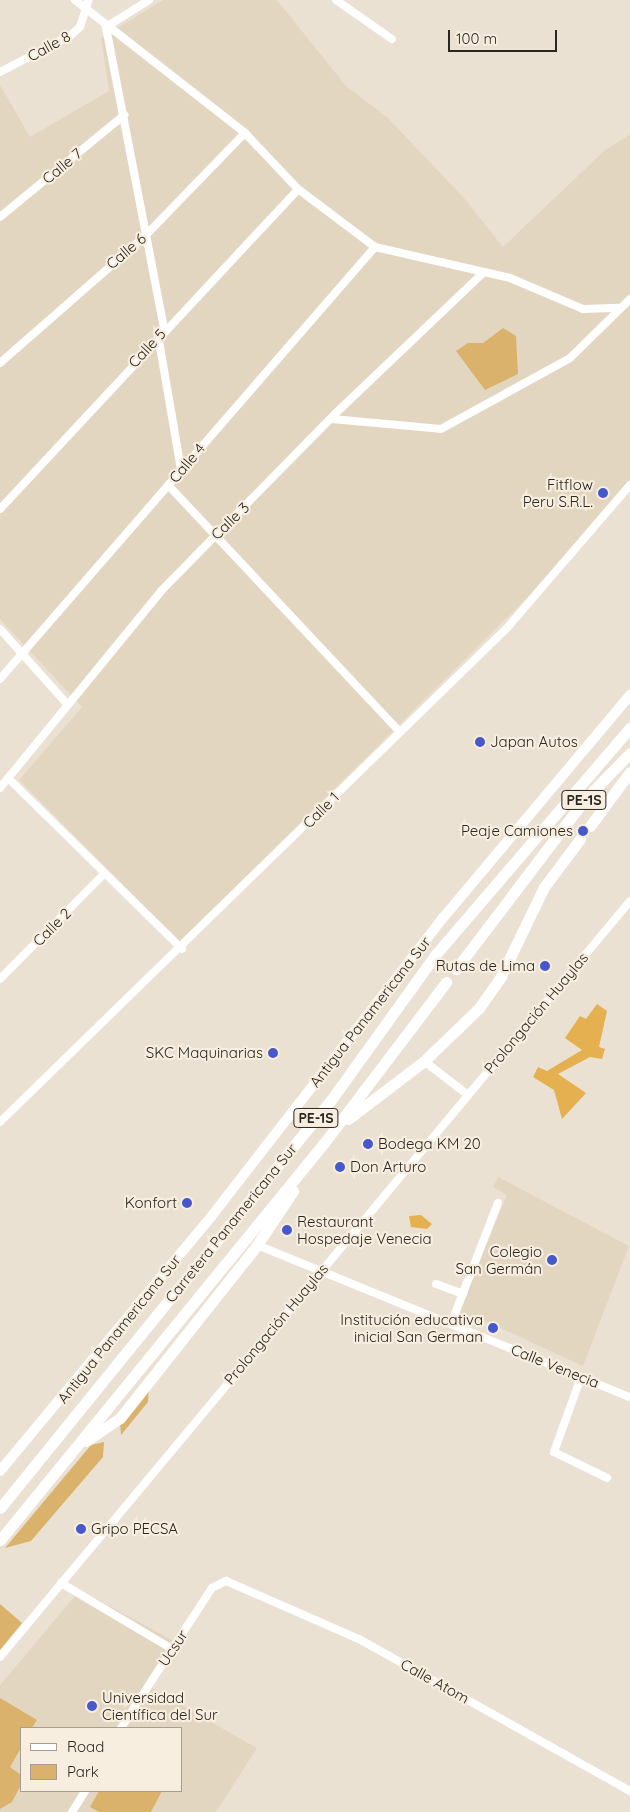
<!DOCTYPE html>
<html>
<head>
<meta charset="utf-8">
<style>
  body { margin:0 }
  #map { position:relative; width:630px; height:1812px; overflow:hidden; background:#ebe1d2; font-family:Quicksand,sans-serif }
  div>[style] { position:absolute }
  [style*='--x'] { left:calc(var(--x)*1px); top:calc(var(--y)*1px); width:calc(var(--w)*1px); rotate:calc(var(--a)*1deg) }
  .built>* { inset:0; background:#e3d6c1 }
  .green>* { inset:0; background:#dbb26c }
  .water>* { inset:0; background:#e5b04f }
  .minor>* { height:8px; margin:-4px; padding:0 4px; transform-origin:4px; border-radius:4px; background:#fff }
  .major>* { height:10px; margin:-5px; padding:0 5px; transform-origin:5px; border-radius:5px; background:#fff }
  .highway>* { height:11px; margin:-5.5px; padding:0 5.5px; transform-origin:5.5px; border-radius:5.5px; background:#fff }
  .dots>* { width:14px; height:14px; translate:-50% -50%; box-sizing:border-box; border:2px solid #f8eedf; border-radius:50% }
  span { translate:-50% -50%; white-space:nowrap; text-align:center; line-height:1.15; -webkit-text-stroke:4.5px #f8eedf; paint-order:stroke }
  .shield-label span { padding:1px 4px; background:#f8eedf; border:1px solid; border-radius:4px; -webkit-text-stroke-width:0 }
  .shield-label { font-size:14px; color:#2a2721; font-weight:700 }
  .street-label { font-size:15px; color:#2a2721 }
  .poi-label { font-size:15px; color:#2a2721 }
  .right { translate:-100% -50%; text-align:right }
  .left { translate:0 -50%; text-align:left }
  .legend { position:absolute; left:20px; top:1727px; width:162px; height:65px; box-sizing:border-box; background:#f8eedf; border:1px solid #a69e93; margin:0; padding:6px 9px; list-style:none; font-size:15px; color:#2a2721 }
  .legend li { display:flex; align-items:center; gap:10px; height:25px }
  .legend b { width:25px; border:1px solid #a69e93 }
  .scale { position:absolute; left:448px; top:30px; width:109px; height:22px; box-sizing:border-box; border:2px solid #2a2721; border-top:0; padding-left:6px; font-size:15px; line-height:18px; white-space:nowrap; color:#2a2721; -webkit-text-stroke:4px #f8eedf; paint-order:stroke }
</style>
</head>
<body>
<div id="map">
  <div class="built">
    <i style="clip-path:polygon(163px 0,277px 0,346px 86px,388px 118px,464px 198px,503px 247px,604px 151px,630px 134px,630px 480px,529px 596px,180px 942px,19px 780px,82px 707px,0 619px,0 85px,30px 137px,109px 91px,101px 38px)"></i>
    <i style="clip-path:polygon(498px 1177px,629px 1246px,583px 1366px,485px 1321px,474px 1322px,457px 1316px,507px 1195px,493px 1187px)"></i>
    <i style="clip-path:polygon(evenodd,80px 1590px,172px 1640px,146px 1685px,257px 1748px,216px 1812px,0 1812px,0 1685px,80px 1590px,21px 1728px,181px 1728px,181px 1791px,21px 1791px,21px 1728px)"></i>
  </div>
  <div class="green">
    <i style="clip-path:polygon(503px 328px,516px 336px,518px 374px,485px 390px,456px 351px,468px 343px,483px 343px)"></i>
    <i style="clip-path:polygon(149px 1385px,148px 1402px,121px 1435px,120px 1422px)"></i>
    <i style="clip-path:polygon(104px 1442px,103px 1457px,31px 1541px,5px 1548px,91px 1445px)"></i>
    <i style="clip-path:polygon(0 1604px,22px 1623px,0 1650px)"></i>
    <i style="clip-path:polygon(0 1698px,37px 1720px,32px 1728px,21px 1728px,21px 1748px,10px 1767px,21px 1775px,21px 1785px,12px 1802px,0 1809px)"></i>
    <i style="clip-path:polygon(99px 1791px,162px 1791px,151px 1812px,99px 1812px,90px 1807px)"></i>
  </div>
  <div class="water">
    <i style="clip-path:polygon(597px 1004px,607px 1011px,599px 1047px,605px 1049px,602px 1059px,590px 1057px,558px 1074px,586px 1093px,562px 1119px,554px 1090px,533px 1077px,538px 1067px,547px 1071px,582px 1050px,565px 1038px,580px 1016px,586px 1019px)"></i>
    <i style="clip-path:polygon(421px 1215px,432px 1224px,427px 1229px,411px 1227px,409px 1216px)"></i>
  </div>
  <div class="minor">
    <i style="--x:75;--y:0;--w:216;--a:38"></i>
    <i style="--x:245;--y:133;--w:77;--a:46.6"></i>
    <i style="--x:298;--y:189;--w:96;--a:37"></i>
    <i style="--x:375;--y:247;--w:139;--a:12.9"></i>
    <i style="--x:510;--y:278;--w:79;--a:23"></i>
    <i style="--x:583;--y:309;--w:38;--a:-2"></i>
    <i style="--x:149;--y:0;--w:51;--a:147.9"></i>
    <i style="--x:106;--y:27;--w:308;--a:79.1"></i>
    <i style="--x:336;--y:0;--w:68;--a:34.9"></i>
    <i style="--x:0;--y:72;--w:80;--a:-27.5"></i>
    <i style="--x:71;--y:35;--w:12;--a:-42"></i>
    <i style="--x:80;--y:27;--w:28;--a:-72"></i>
    <i style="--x:0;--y:217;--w:161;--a:-39.4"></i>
    <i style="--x:158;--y:335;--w:137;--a:80.3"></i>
    <i style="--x:0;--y:363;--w:194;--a:-41.2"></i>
    <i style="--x:146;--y:235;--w:142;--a:-45.9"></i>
    <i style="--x:332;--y:419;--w:109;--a:5.2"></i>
    <i style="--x:441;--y:429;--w:147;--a:-28.8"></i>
    <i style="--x:570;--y:358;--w:84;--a:-44.5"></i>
    <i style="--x:168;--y:485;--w:339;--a:46.8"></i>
    <i style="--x:0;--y:509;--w:437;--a:-47"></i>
    <i style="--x:0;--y:629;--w:101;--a:48.2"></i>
    <i style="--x:0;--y:679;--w:572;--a:-49.04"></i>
    <i style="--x:8;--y:778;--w:244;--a:44.5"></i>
    <i style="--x:0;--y:788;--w:256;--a:-50.7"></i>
    <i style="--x:162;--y:590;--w:248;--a:-45.5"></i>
    <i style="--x:336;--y:413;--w:202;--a:-43.6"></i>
    <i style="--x:0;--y:979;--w:148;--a:-45.3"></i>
    <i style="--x:424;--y:1061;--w:56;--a:37.7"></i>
    <i style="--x:0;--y:1122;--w:708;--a:-44.26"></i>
    <i style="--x:507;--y:628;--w:189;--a:-49.3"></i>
    <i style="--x:257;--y:1245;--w:403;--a:22.2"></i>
    <i style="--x:436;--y:1284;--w:29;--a:20"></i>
    <i style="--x:451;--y:1324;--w:130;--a:-68.8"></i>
    <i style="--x:581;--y:1377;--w:80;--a:109.8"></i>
    <i style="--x:554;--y:1452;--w:59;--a:26.1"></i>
    <i style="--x:61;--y:1583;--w:129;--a:30.7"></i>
    <i style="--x:0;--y:1657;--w:984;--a:-50.19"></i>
    <i style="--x:121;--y:1728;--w:167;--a:-57"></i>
    <i style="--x:212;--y:1588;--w:16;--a:-27"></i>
    <i style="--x:226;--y:1581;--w:145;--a:23.6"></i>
    <i style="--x:359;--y:1639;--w:311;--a:29.3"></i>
    <i style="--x:72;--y:1812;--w:25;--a:-58"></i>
  </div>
  <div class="major">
    <i style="--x:0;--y:1471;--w:324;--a:-50.3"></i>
    <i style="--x:207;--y:1222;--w:385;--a:-52.2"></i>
    <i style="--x:443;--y:918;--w:291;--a:-50"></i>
  </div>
  <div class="highway">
    <i style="--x:590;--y:826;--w:67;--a:-53.5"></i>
    <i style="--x:456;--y:969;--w:213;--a:-52.8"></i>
    <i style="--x:585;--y:799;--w:64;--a:-45.6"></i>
    <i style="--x:348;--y:1119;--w:96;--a:-37.3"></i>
    <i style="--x:424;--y:1061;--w:76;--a:-43.9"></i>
    <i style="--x:479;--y:1008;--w:39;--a:-55"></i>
    <i style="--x:501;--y:976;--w:99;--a:-64.2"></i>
    <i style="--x:544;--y:887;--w:60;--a:-53.1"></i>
    <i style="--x:86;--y:1441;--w:41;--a:-34.1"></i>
    <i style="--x:120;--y:1418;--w:221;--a:-51.6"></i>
    <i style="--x:257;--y:1245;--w:65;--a:-56.3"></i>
    <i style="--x:0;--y:1508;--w:525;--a:-50.95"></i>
    <i style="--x:331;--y:1100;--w:180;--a:-54.3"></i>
    <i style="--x:436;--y:954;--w:298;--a:-49.4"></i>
    <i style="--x:0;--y:1540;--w:512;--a:-50.78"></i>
    <i style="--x:324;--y:1143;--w:202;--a:-52.8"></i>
  </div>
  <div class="dots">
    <i style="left:603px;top:493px;background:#4758cc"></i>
    <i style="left:480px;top:742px;background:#4758cc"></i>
    <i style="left:583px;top:831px;background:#4758cc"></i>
    <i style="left:545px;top:966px;background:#4758cc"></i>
    <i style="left:273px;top:1053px;background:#4758cc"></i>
    <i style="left:368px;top:1144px;background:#4758cc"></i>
    <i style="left:340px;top:1167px;background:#4758cc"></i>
    <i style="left:187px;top:1203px;background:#4758cc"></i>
    <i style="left:287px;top:1230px;background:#4758cc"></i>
    <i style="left:552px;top:1260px;background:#4758cc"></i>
    <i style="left:493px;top:1328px;background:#4758cc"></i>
    <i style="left:81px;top:1529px;background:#4758cc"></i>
    <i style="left:92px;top:1706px;background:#4758cc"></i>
  </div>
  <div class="shield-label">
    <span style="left:584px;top:800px">PE-1S</span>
    <span style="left:316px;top:1118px">PE-1S</span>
  </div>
  <div class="street-label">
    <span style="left:49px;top:46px;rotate:-29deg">Calle 8</span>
    <span style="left:62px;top:166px;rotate:-40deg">Calle 7</span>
    <span style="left:126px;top:251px;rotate:-40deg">Calle 6</span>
    <span style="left:147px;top:348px;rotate:-47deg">Calle 5</span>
    <span style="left:187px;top:463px;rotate:-50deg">Calle 4</span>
    <span style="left:230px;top:521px;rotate:-44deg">Calle 3</span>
    <span style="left:321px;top:810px;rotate:-45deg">Calle 1</span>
    <span style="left:52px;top:927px;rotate:-45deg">Calle 2</span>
    <span style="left:370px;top:1012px;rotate:-52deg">Antigua Panamericana Sur</span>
    <span style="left:536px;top:1013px;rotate:-50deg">Prolongación Huaylas</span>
    <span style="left:231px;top:1223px;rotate:-51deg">Carretera Panamericana Sur</span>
    <span style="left:276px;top:1324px;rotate:-50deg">Prolongación Huaylas</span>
    <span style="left:119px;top:1329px;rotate:-51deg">Antigua Panamericana Sur</span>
    <span style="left:555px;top:1366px;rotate:22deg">Calle Venecia</span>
    <span style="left:173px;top:1648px;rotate:-56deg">Ucsur</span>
    <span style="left:435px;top:1681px;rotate:29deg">Calle Atom</span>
  </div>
  <div class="poi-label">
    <span class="right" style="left:593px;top:493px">Fitflow<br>Peru S.R.L.</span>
    <span class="left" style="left:490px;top:742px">Japan Autos</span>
    <span class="right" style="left:573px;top:831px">Peaje Camiones</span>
    <span class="right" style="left:535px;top:966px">Rutas de Lima</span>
    <span class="right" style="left:263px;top:1053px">SKC Maquinarias</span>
    <span class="left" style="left:378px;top:1144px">Bodega KM 20</span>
    <span class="left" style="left:350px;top:1167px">Don Arturo</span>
    <span class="right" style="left:177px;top:1203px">Konfort</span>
    <span class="left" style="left:297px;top:1230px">Restaurant<br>Hospedaje Venecia</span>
    <span class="right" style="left:542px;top:1260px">Colegio<br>San Germán</span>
    <span class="right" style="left:483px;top:1328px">Institución educativa<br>inicial San German</span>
    <span class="left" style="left:91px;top:1529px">Gripo PECSA</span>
    <span class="left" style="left:102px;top:1706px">Universidad<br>Científica del Sur</span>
  </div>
  <ul class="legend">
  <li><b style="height:6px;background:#fff"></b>Road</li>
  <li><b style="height:14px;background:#dbb26c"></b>Park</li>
  </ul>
  <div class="scale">100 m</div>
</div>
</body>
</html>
